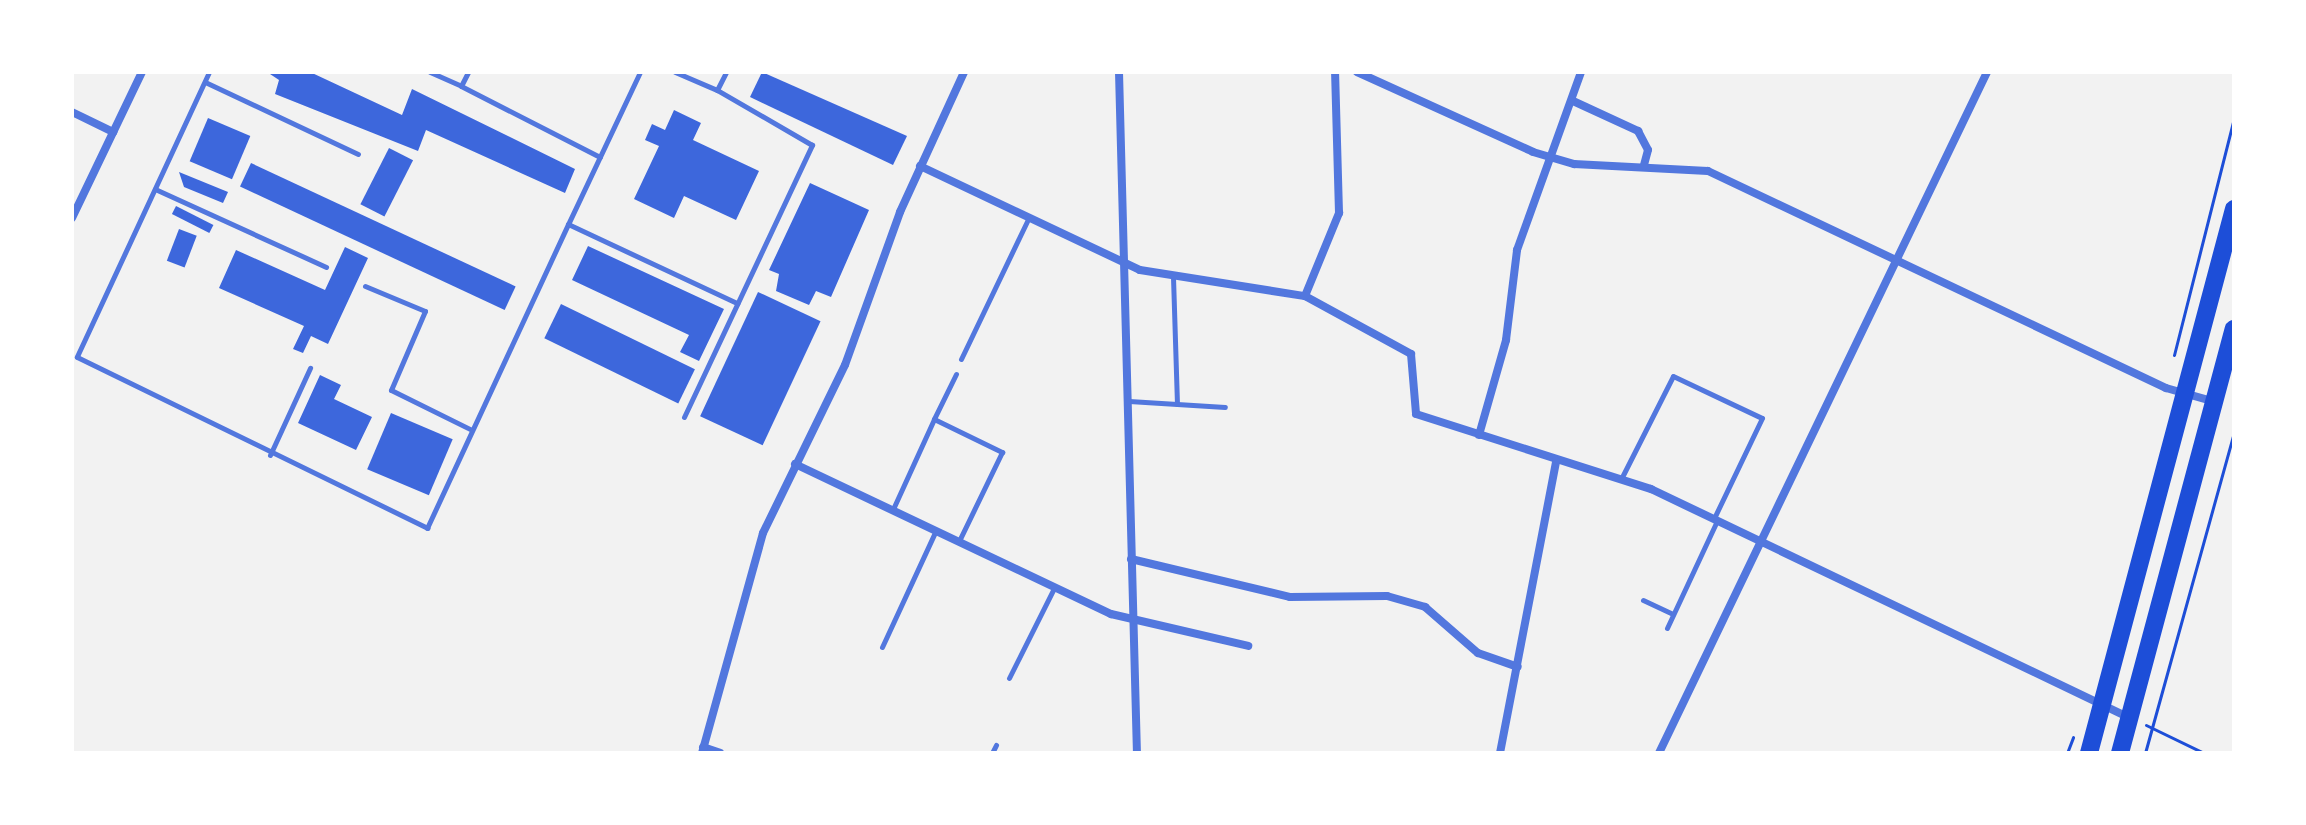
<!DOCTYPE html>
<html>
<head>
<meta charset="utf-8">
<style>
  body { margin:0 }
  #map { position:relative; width:2306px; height:825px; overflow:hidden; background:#f2f2f2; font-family:"Source Sans 3",sans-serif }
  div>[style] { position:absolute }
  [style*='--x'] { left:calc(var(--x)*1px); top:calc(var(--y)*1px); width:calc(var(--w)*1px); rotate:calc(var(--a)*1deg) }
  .building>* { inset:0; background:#3d67dc; transform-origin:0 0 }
  .path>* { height:3px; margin:-1.5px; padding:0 1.5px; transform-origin:1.5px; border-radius:1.5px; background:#1d4ed8 }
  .service>* { height:5px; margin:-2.5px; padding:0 2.5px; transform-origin:2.5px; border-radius:2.5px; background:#5277de }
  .minor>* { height:8px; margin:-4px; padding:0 4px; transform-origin:4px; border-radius:4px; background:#5277de }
  .trunk>* { height:18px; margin:-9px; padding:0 9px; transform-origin:9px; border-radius:9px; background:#1d4ed8 }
  span { translate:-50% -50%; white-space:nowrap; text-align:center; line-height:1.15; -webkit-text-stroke:7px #fff; paint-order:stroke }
  .frame { position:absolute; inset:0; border:74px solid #fff; pointer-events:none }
</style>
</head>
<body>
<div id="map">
  <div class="building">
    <i style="clip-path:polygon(267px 72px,310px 72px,402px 115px,412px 89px,575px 169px,565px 193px,426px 130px,418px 151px,275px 94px,279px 80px)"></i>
    <i style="clip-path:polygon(762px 72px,907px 136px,893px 165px,750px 97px)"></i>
    <i style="clip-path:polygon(674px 110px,701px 123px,693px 140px,759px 171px,736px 220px,684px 196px,674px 218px,634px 199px,659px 146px,645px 140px,652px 124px,665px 130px)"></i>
    <i style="left:208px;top:118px;width:46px;height:47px;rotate:23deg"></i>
    <i style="left:389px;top:148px;width:27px;height:63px;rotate:27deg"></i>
    <i style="left:251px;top:163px;width:292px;height:26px;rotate:25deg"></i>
    <i style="clip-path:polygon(179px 172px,228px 192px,223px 203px,184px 187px)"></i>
    <i style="clip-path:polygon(810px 183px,869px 210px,831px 297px,816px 291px,809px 305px,776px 291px,779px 274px,769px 270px)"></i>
    <i style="left:176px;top:206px;width:42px;height:9px;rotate:27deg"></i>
    <i style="left:179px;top:229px;width:19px;height:34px;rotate:21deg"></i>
    <i style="clip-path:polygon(588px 246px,724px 309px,699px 361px,680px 352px,689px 335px,572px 280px)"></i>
    <i style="clip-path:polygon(345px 247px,368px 258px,328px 344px,311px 336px,303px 353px,293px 349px,304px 326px,219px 288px,236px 250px,325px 290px)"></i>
    <i style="left:758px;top:292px;width:69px;height:137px;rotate:25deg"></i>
    <i style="left:561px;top:304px;width:149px;height:38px;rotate:26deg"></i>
    <i style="clip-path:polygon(320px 375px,341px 385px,334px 399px,372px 417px,356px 450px,298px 423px)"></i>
    <i style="left:391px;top:413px;width:67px;height:61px;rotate:23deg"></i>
  </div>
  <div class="path">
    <i style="--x:2174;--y:355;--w:244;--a:-75.8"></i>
    <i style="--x:2146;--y:725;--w:64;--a:25.8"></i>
    <i style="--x:2067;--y:753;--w:17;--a:-69"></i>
    <i style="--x:2145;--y:753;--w:333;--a:-74.5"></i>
  </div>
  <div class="service">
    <i style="--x:209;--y:72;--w:314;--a:114.9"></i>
    <i style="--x:77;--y:357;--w:390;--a:26"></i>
    <i style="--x:427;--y:528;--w:335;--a:-65.1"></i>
    <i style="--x:430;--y:72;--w:34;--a:24"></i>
    <i style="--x:461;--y:86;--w:16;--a:-63"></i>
    <i style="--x:640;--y:72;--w:168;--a:115.3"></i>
    <i style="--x:568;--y:224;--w:187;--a:25.1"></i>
    <i style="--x:675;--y:72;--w:46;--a:23.2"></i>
    <i style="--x:717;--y:90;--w:20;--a:-63"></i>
    <i style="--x:205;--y:82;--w:169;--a:25.2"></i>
    <i style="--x:461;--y:86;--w:156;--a:27.1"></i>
    <i style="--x:155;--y:189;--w:188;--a:24.5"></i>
    <i style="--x:1173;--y:277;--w:127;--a:88.2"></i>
    <i style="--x:365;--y:286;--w:65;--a:22.6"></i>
    <i style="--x:425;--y:311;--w:86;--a:113.3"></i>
    <i style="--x:391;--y:390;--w:90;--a:26.3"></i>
    <i style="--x:961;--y:359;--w:155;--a:-64.4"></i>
    <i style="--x:956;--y:374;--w:50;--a:116.1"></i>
    <i style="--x:934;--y:419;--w:76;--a:25.9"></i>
    <i style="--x:1002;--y:452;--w:99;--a:115.8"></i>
    <i style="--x:1129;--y:401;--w:96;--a:3.6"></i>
    <i style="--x:684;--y:417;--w:301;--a:-64.8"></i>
    <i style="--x:812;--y:145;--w:110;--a:-149.9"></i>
    <i style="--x:270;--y:455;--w:96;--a:-65.3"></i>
    <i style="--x:1621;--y:479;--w:115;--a:-63.2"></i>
    <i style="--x:1673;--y:376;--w:98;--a:25.3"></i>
    <i style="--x:1762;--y:418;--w:111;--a:115.6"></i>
    <i style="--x:893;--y:509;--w:99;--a:-65.5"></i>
    <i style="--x:1643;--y:600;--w:33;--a:25"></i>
    <i style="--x:1667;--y:628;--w:118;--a:-65"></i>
    <i style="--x:882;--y:647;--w:129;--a:-65.2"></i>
    <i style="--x:1009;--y:678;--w:101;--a:-63.4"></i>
    <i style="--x:992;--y:753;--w:9;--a:-63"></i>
  </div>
  <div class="minor">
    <i style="--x:1119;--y:72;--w:681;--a:88.49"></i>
    <i style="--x:1357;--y:72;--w:193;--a:24.4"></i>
    <i style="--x:1533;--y:152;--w:43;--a:16.3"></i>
    <i style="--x:1574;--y:164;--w:134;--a:3"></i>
    <i style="--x:1708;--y:171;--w:507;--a:25.35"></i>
    <i style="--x:2166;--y:388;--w:51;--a:15.9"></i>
    <i style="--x:1573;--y:101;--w:72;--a:24.8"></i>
    <i style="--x:1638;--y:131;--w:21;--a:62"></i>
    <i style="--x:1648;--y:150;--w:16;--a:105"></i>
    <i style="--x:72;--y:112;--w:46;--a:26"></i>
    <i style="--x:920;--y:166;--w:243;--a:25.3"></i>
    <i style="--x:1140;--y:270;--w:167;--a:9"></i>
    <i style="--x:1305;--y:296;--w:121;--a:28.7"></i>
    <i style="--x:1411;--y:354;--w:60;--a:85.2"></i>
    <i style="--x:1416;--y:414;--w:247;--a:17.7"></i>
    <i style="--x:1651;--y:489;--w:531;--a:25.55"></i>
    <i style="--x:72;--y:218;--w:162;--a:-64.4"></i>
    <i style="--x:1305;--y:296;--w:90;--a:-67.7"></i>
    <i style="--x:1339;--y:213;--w:141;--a:-91.6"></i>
    <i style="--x:1479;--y:435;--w:99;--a:-74.1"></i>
    <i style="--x:1506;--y:340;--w:91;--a:-83"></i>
    <i style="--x:1517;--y:250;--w:189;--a:-70.2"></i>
    <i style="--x:795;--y:464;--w:350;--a:25.4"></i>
    <i style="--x:1111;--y:614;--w:141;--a:13.1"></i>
    <i style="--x:1131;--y:559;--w:163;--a:13.4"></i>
    <i style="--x:1290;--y:597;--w:97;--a:-0.6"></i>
    <i style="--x:1387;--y:596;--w:40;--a:16"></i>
    <i style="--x:1425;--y:607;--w:70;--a:41"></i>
    <i style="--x:1478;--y:653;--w:42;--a:19.3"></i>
    <i style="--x:703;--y:747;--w:18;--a:19"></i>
    <i style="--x:702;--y:753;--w:228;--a:-74.5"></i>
    <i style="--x:763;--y:533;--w:187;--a:-64"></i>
    <i style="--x:845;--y:365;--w:163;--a:-70.2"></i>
    <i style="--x:900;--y:212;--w:154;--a:-65.4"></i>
    <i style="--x:1500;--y:753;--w:297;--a:-79.1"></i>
    <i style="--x:1659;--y:753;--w:756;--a:-64.28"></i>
  </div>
  <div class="trunk">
    <i style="--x:2089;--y:753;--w:563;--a:-75.08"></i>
    <i style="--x:2120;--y:753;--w:439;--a:-75"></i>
  </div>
  <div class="frame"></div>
</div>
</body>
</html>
